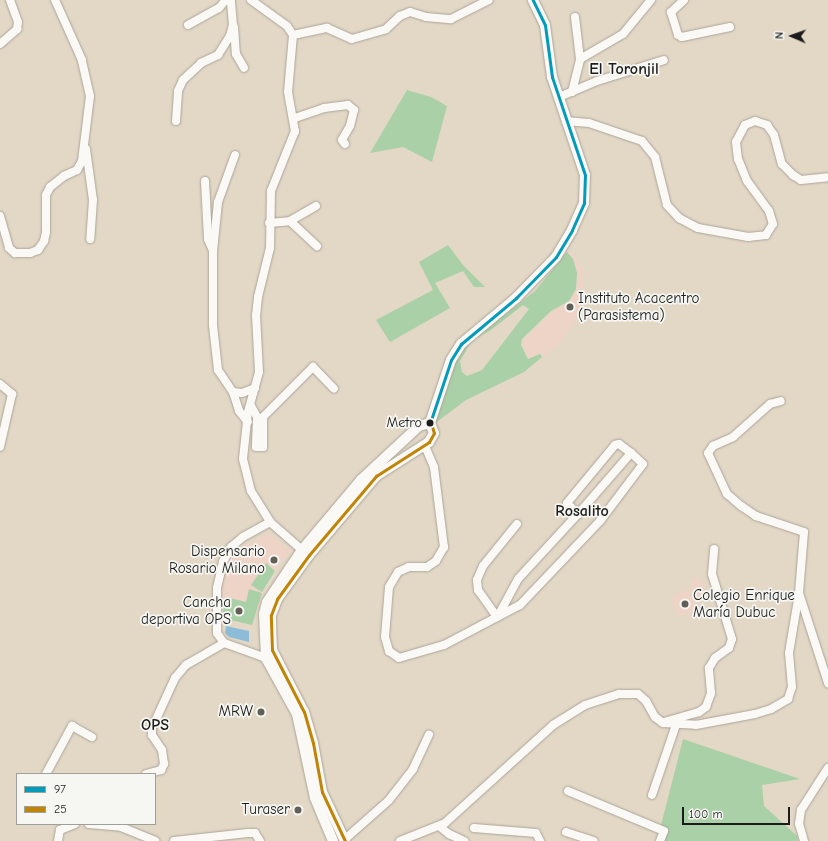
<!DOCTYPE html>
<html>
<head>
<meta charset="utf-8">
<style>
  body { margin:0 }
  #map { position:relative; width:828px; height:841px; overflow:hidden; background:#e3d8c6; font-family:"Comic Neue",sans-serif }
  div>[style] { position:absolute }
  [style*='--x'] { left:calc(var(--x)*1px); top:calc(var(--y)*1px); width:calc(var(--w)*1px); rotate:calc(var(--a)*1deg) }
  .built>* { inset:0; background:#eed4c7; transform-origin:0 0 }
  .green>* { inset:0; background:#a9d0a6 }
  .water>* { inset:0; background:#8cbcd8 }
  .roads { filter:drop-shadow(0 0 1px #aba499) drop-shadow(0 0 1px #aba499) }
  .minor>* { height:8px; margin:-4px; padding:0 4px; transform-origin:4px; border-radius:4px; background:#fbf9f6 }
  .tertiary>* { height:10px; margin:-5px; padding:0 5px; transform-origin:5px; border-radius:5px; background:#fbf9f6 }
  .bus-1>* { height:3px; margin:-1.5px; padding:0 1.5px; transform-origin:1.5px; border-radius:1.5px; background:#039bbc }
  .bus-2>* { height:3px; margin:-1.5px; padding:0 1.5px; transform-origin:1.5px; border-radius:1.5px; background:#c08407 }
  .dots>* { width:11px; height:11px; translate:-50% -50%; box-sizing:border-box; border:2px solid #f6f6f2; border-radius:50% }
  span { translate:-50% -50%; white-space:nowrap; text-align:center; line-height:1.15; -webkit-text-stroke:3.5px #f6f6f2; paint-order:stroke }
  .bus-label { font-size:14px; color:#1c1c1c }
  .right { translate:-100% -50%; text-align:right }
  .poi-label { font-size:15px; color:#1c1c1c }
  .left { translate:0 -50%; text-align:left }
  .neighbourhood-label { font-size:16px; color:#1c1c1c; font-weight:700 }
  .legend { position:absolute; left:16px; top:773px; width:140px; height:52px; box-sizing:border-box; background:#f6f6f2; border:1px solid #9f9f9c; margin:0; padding:5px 7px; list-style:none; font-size:12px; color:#1c1c1c }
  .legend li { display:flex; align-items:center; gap:8px; height:20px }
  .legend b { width:20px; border:1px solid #9f9f9c }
  .north { position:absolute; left:772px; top:16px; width:40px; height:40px; -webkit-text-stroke:3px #f6f6f2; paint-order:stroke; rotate:272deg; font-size:11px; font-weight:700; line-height:16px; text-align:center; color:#1c1c1c }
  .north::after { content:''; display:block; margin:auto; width:14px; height:18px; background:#1c1c1c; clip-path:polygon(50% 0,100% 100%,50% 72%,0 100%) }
  .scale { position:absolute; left:682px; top:807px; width:108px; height:18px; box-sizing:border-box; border:2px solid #1c1c1c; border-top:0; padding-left:5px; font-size:12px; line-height:14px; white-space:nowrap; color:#1c1c1c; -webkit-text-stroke:3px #f6f6f2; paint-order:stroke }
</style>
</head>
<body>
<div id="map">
  <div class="built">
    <i style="clip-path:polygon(569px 249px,583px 269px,583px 294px,576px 318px,566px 335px,554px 348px,543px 356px,540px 352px,529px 358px,522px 344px,524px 339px,552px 312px,569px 301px,577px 289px,578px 272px)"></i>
    <i style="clip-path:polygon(267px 534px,292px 551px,275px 569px,248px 546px)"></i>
    <i style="clip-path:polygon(246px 543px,276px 571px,265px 588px,258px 610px,254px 609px,254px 606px,225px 599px,223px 604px,219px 594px,222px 574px,234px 551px)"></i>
    <i style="clip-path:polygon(699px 576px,706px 593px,696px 597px,689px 582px)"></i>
    <i style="left:689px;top:589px;width:22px;height:20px;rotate:66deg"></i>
  </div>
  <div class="green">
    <i style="clip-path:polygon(407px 90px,431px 97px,447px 106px,432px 162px,403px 147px,370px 153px)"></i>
    <i style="clip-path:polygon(448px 245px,463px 265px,485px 287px,474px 287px,463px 271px,435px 283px,450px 308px,390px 342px,376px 320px,433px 290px,419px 262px)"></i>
    <i style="clip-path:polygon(567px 252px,573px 259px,577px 273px,576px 289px,569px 301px,551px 311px,522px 339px,521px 345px,528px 359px,540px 354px,542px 357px,524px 372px,466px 400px,434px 424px,455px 359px,471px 342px,460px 361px,462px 372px,467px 376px,482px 370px,529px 309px,523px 305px,491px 330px,474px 339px,535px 291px)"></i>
    <i style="clip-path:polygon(266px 563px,275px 571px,262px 592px,251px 585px)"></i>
    <i style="clip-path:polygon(249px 589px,262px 593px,252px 625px,222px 618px,226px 597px,246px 602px)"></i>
    <i style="clip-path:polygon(683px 739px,800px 779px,762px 785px,764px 806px,797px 836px,798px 841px,657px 841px)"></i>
  </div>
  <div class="water">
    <i style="clip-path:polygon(226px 626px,249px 631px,249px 642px,229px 637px,225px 633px)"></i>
  </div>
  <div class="roads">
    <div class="minor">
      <i style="--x:251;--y:0;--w:44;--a:35.8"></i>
      <i style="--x:287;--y:26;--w:11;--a:56"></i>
      <i style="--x:293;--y:35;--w:57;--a:95"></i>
      <i style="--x:288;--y:92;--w:40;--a:80"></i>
      <i style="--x:295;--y:131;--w:65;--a:111.8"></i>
      <i style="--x:271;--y:191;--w:57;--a:91"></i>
      <i style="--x:270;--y:248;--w:50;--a:103.8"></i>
      <i style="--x:258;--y:297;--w:18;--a:96"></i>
      <i style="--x:256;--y:315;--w:57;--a:87"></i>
      <i style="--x:259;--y:372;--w:41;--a:105.4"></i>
      <i style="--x:248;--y:412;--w:47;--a:96.1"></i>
      <i style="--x:243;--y:459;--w:33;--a:76"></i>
      <i style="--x:251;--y:491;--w:36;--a:58"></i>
      <i style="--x:270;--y:522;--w:43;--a:41.2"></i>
      <i style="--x:684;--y:0;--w:18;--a:137"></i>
      <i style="--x:671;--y:12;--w:24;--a:73"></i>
      <i style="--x:678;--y:35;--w:4;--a:27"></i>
      <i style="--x:682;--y:37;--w:49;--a:-11.8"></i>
      <i style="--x:575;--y:17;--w:42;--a:83.2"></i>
      <i style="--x:188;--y:25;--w:35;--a:-29"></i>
      <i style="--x:219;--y:8;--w:11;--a:-49"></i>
      <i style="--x:234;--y:27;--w:27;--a:86"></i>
      <i style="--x:236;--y:54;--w:16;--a:60"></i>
      <i style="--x:293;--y:35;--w:35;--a:-12"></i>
      <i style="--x:327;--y:28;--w:27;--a:24"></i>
      <i style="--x:352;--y:39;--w:35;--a:-16"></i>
      <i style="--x:386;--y:29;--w:19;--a:-43"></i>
      <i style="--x:400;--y:16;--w:11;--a:-22"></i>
      <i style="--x:410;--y:12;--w:17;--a:17"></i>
      <i style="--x:426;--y:17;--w:25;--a:5"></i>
      <i style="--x:451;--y:19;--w:42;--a:-26.6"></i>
      <i style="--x:0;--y:44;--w:23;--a:-41"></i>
      <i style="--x:17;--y:29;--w:7;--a:-82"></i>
      <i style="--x:18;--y:22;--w:23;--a:-110"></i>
      <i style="--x:572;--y:92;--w:34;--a:-76"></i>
      <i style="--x:580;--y:59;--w:50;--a:-30.2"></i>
      <i style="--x:623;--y:34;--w:44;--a:-50.5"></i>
      <i style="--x:559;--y:97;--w:41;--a:-22.8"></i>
      <i style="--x:597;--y:81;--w:70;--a:-17.4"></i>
      <i style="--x:295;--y:118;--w:31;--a:-19"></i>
      <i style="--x:324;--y:108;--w:24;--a:-7"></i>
      <i style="--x:348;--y:105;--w:8;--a:40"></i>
      <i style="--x:354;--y:110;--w:16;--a:104"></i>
      <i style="--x:350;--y:126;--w:16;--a:120"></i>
      <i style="--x:342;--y:140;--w:5;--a:53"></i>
      <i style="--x:176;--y:121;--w:30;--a:-86"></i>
      <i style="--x:178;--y:91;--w:12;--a:-66"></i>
      <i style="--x:183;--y:80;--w:25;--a:-43"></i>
      <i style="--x:201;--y:63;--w:19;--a:-25"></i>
      <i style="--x:218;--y:55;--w:22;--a:-58"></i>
      <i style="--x:230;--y:36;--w:11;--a:-75"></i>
      <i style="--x:233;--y:25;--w:25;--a:-95"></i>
      <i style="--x:566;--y:121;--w:23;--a:5"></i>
      <i style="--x:589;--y:123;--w:56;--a:18.8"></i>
      <i style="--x:642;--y:141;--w:21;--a:51"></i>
      <i style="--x:655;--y:157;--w:49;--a:76"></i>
      <i style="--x:667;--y:205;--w:18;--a:47"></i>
      <i style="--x:679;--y:218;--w:21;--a:28"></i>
      <i style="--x:698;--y:228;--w:51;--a:10.2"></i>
      <i style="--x:748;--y:237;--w:18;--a:-6"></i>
      <i style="--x:766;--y:235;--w:13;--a:-58"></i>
      <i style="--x:773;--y:224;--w:14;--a:-107"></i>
      <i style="--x:769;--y:211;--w:37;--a:-126"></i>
      <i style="--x:747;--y:181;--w:24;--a:-112"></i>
      <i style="--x:738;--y:159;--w:17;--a:-97"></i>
      <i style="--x:736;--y:142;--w:19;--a:-62"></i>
      <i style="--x:745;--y:125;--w:11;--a:-22"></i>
      <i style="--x:755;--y:121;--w:13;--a:18"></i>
      <i style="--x:767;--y:125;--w:12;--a:55"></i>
      <i style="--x:774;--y:135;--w:30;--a:75"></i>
      <i style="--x:782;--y:164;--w:16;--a:45"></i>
      <i style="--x:793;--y:175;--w:9;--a:32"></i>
      <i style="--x:801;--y:180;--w:27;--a:-6"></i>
      <i style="--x:86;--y:149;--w:51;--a:82.2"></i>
      <i style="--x:93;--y:200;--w:39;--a:94"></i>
      <i style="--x:235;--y:155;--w:50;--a:109.9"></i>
      <i style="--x:218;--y:202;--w:49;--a:95.8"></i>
      <i style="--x:213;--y:251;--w:74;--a:90"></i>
      <i style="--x:213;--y:325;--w:45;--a:83.7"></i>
      <i style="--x:218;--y:370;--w:27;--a:56"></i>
      <i style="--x:233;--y:392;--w:20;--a:72"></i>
      <i style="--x:239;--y:411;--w:14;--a:51"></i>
      <i style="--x:205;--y:181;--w:58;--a:87"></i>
      <i style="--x:208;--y:239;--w:13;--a:67"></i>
      <i style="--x:0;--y:216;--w:33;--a:74"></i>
      <i style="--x:9;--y:248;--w:8;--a:40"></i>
      <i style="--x:15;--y:253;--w:15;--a:0"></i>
      <i style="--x:30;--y:253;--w:9;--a:-21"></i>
      <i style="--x:38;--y:250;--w:11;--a:-56"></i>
      <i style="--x:44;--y:241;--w:9;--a:-77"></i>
      <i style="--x:46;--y:232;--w:37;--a:-90"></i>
      <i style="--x:46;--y:195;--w:9;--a:-63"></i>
      <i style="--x:50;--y:187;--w:18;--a:-38"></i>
      <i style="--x:64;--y:176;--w:14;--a:-25"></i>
      <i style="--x:77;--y:170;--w:10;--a:-61"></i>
      <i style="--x:82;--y:161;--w:65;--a:-83"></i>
      <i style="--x:90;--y:96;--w:37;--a:-103"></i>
      <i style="--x:82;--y:60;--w:66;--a:-114.2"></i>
      <i style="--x:290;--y:221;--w:37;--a:43"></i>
      <i style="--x:269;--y:223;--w:21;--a:-5"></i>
      <i style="--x:290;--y:221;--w:30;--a:-30"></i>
      <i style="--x:0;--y:384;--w:16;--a:40"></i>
      <i style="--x:12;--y:394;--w:54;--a:102.8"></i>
      <i style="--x:233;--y:392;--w:9;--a:6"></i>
      <i style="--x:242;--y:393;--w:14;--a:-21"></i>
      <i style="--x:251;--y:406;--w:13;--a:61"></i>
      <i style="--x:257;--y:417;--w:30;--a:92"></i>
      <i style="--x:256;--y:447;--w:7;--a:0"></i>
      <i style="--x:263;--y:447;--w:30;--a:-90"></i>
      <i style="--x:263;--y:417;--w:71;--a:-45"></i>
      <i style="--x:313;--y:367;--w:30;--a:46"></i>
      <i style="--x:425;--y:446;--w:23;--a:67"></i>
      <i style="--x:434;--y:467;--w:81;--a:82.9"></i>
      <i style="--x:444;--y:547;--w:16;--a:120"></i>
      <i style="--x:436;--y:561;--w:11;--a:146"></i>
      <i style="--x:427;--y:567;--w:18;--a:180"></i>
      <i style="--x:409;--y:567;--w:12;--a:156"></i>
      <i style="--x:398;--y:572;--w:17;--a:121"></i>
      <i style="--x:389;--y:587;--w:50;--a:94.6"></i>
      <i style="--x:385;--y:637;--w:15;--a:74"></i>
      <i style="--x:389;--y:651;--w:12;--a:35"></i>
      <i style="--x:399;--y:658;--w:47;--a:-16.1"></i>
      <i style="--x:444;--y:645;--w:86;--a:-27.8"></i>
      <i style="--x:520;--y:605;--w:116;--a:-46.4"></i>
      <i style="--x:600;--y:521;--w:71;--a:-53"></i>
      <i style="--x:643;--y:464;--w:16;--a:-137"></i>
      <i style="--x:631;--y:453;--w:15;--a:-143"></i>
      <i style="--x:619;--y:444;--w:4;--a:166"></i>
      <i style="--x:615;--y:445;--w:75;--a:129.6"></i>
      <i style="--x:567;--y:503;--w:16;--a:45"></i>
      <i style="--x:578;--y:514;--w:81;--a:-49"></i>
      <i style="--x:799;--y:593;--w:95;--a:72.1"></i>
      <i style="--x:498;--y:616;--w:42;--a:-61.6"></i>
      <i style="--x:518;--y:579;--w:88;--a:-47.3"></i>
      <i style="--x:497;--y:617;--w:33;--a:-125"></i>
      <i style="--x:478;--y:590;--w:10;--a:-96"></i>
      <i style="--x:477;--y:580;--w:15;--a:-67"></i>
      <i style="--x:483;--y:566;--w:54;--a:-51"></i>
      <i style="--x:266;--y:658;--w:45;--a:-160.3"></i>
      <i style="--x:224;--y:643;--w:12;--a:-125"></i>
      <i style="--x:217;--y:633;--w:45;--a:-90"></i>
      <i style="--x:217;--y:588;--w:27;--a:-77"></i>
      <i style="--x:223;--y:562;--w:17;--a:-62"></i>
      <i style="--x:231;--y:547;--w:16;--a:-40"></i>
      <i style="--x:243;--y:537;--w:31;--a:-29"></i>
      <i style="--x:664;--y:722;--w:36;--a:-16"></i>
      <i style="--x:699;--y:712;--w:9;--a:-36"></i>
      <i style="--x:706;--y:707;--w:15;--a:-70"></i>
      <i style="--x:711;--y:693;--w:25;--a:-95"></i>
      <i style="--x:709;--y:668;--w:12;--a:-59"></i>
      <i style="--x:715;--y:658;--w:17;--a:-36"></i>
      <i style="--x:729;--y:648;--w:9;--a:-72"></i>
      <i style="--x:732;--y:639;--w:68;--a:-107.1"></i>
      <i style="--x:712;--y:574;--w:25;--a:-85"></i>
      <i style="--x:46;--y:774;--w:55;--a:-61.6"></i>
      <i style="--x:72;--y:726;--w:23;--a:29"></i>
      <i style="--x:146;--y:774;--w:16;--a:-15"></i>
      <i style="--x:161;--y:770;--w:7;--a:-63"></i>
      <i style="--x:164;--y:764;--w:14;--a:-98"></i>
      <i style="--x:162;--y:750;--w:18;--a:-124"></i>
      <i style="--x:152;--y:735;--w:7;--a:-90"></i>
      <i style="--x:152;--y:728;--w:55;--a:-65.3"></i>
      <i style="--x:175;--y:678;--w:17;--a:-50"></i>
      <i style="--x:186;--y:665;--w:44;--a:-30.1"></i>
      <i style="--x:568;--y:791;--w:104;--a:22.6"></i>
      <i style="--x:664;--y:831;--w:11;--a:112"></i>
      <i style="--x:652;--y:795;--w:74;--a:-71.1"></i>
      <i style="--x:89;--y:824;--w:32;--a:5"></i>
      <i style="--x:121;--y:827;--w:37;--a:22"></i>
      <i style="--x:439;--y:826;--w:13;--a:39"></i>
      <i style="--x:449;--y:834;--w:17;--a:25"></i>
      <i style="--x:474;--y:828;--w:62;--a:4.6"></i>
      <i style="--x:536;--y:833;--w:9;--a:63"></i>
      <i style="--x:566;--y:832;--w:29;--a:18"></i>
      <i style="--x:344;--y:840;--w:60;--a:-41.6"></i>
      <i style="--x:389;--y:800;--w:39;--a:-52"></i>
      <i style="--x:413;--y:769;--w:38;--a:-65"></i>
      <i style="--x:58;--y:841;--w:11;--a:-80"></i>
      <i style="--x:60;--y:830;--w:16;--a:-22"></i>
      <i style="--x:174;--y:841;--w:74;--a:-6.2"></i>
      <i style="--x:248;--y:833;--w:7;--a:0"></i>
      <i style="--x:255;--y:833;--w:9;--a:58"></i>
      <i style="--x:400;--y:841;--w:48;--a:-21.8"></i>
      <i style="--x:445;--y:823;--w:146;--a:-42.2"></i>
      <i style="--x:553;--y:725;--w:38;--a:-32"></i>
      <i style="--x:585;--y:705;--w:36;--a:-18"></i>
      <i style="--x:619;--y:694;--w:19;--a:0"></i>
      <i style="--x:638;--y:694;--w:11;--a:41"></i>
      <i style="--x:646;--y:701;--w:18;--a:61"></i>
      <i style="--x:655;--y:717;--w:10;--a:37"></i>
      <i style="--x:663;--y:723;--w:33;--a:3"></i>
      <i style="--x:696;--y:725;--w:60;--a:-10.6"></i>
      <i style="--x:755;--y:714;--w:17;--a:-17"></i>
      <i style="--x:771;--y:709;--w:20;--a:-30"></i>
      <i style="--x:788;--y:699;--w:13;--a:-72"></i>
      <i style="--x:792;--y:687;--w:34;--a:-95"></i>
      <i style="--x:789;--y:653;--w:61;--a:-80.5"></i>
      <i style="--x:799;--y:593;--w:61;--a:-85.3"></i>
      <i style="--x:804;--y:532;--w:51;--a:-161.6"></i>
      <i style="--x:756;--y:516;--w:18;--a:-146"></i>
      <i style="--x:741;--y:506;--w:18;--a:-139"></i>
      <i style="--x:727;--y:494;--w:45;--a:-114.9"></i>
      <i style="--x:708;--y:453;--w:9;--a:-54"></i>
      <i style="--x:713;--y:446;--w:22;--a:-24"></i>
      <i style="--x:733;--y:437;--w:50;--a:-41.7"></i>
      <i style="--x:770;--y:404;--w:11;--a:-15"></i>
      <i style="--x:804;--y:841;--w:18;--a:-106"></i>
      <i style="--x:799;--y:824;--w:14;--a:-82"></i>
      <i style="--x:801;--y:810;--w:50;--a:-57.3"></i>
    </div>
    <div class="tertiary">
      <i style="--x:430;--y:423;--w:66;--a:-71.6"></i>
      <i style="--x:451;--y:360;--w:19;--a:-58"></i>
      <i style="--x:461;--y:344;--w:72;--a:-39.9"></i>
      <i style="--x:516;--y:298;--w:57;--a:-45.7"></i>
      <i style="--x:556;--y:257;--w:31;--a:-59"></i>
      <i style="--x:572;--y:230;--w:30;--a:-66"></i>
      <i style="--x:584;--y:203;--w:28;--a:-88"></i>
      <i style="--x:585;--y:175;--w:103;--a:-108.6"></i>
      <i style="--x:552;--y:77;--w:52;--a:-97.7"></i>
      <i style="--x:545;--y:25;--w:28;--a:-116"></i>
      <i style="--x:333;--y:841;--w:47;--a:-112.7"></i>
      <i style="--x:315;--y:798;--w:86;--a:-102.1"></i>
      <i style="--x:297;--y:714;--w:64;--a:-119"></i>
      <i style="--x:266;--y:658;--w:44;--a:-92.6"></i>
      <i style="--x:264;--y:614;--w:12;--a:-76"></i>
      <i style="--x:267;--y:602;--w:63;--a:-56.1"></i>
      <i style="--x:302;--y:550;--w:92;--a:-49.9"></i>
      <i style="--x:361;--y:480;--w:79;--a:-43"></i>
      <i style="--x:419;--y:426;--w:11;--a:-15"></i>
      <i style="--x:345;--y:841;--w:54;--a:-115.1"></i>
      <i style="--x:322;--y:792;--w:50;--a:-100.4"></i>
      <i style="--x:313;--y:743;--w:32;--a:-106"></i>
      <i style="--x:304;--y:712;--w:70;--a:-117.3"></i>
      <i style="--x:272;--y:650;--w:35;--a:-92"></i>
      <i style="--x:271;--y:615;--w:17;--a:-69"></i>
      <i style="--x:277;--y:599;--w:54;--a:-54"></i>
      <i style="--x:309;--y:555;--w:104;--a:-49.7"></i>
      <i style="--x:376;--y:476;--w:63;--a:-32.7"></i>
      <i style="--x:429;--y:442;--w:10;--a:-61"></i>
      <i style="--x:434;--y:433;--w:11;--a:-112"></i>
    </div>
  </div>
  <div class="bus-1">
    <i style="--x:430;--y:423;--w:66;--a:-71.6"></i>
    <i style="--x:451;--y:360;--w:19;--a:-58"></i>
    <i style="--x:461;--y:344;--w:72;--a:-39.9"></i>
    <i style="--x:516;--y:298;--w:57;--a:-45.7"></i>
    <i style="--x:556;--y:257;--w:31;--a:-59"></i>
    <i style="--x:572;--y:230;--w:30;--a:-66"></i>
    <i style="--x:584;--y:203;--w:28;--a:-88"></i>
    <i style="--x:585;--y:175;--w:103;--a:-108.6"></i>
    <i style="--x:552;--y:77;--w:52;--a:-97.7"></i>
    <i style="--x:545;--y:25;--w:28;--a:-116"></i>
  </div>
  <div class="bus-2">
    <i style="--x:345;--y:841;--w:54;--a:-115.1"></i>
    <i style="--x:322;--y:792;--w:50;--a:-100.4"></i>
    <i style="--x:313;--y:743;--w:32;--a:-106"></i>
    <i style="--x:304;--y:712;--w:70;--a:-117.3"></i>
    <i style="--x:272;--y:650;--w:35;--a:-92"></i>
    <i style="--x:271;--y:615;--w:17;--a:-69"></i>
    <i style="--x:277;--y:599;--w:54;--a:-54"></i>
    <i style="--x:309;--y:555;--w:104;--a:-49.7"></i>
    <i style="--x:376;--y:476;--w:63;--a:-32.7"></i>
    <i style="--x:429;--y:442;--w:10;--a:-61"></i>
    <i style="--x:434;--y:433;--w:10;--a:-107"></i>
  </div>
  <div class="dots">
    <i style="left:570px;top:307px;background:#625e58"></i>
    <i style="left:430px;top:423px;background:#1c1c1c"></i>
    <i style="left:274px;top:560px;background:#625e58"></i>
    <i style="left:685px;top:604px;background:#625e58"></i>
    <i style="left:239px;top:611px;background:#625e58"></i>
    <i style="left:261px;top:712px;background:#625e58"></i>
    <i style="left:298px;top:810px;background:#625e58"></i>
  </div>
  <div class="bus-label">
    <span class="right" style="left:422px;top:423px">Metro</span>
  </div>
  <div class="poi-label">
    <span class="left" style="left:578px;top:307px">Instituto Acacentro<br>(Parasistema)</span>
    <span class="right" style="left:265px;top:560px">Dispensario<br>Rosario Milano</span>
    <span class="left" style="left:693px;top:604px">Colegio Enrique<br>María Dubuc</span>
    <span class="right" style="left:231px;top:611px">Cancha<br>deportiva OPS</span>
    <span class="right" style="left:253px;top:712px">MRW</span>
    <span class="right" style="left:290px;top:810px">Turaser</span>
  </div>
  <div class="neighbourhood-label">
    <span style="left:624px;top:69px">El Toronjil</span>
    <span style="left:582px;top:511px">Rosalito</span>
    <span style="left:155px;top:725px">OPS</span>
  </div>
  <ul class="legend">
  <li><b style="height:5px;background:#039bbc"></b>97</li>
  <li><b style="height:5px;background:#c08407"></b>25</li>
  </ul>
  <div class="north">N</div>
  <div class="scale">100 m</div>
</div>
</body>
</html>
